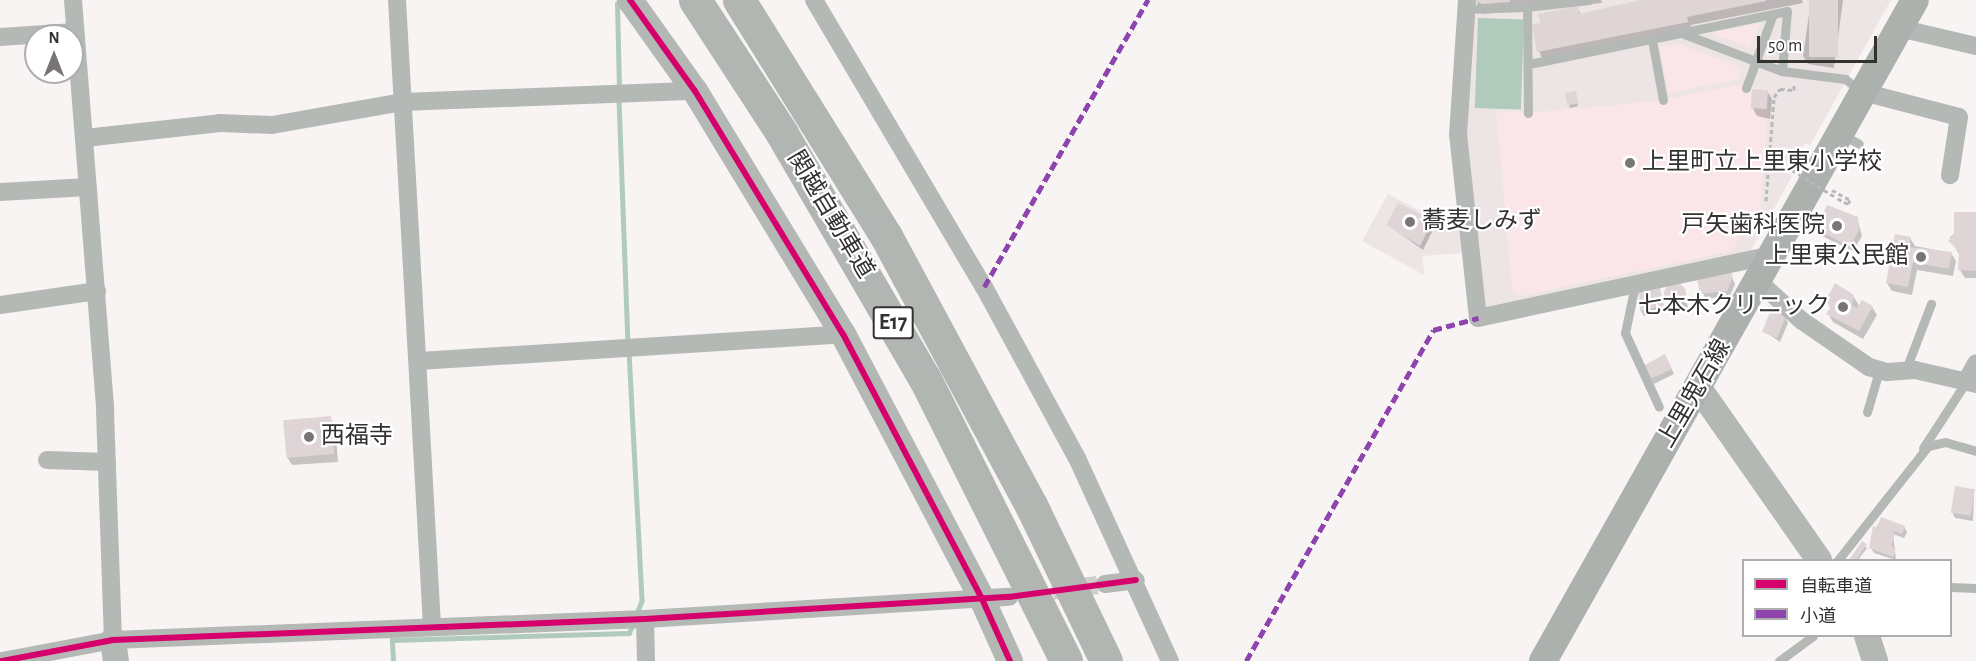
<!DOCTYPE html>
<html>
<head>
<meta charset="utf-8">
<style>
  body { margin:0 }
  #map { position:relative; width:1976px; height:661px; overflow:hidden; background:#f8f4f4; font-family:"Alegreya Sans","Noto Sans JP",sans-serif }
  div>[style] { position:absolute }
  [style*='--x'] { left:calc(var(--x)*1px); top:calc(var(--y)*1px); width:calc(var(--w)*1px); rotate:calc(var(--a)*1deg) }
  .built>* { inset:0; background:#ede4e5 }
  .green>* { inset:0; background:#fae5e8 }
  .water>* { inset:0; background:#b0cbbb; transform-origin:0 0 }
  .shadow>* { inset:0; background:#0003 }
  .stream>* { height:4.5px; margin:-2.25px; padding:0 2.25px; transform-origin:2.25px; border-radius:2.25px; background:#b0cbbb }
  .building>* { inset:0; background:#dfd5d6; transform-origin:0 0 }
  .round { border-radius:50% }
  .street-tunnel>* { height:18px; margin-top:-9px; transform-origin:0; background:repeating-linear-gradient(90deg,#d1cdcd 0 18px,transparent 0 27px) }
  .path>* { height:3px; margin-top:-1.5px; transform-origin:0; background:repeating-linear-gradient(90deg,#b7b8b7 0 4.5px,transparent 0 7.5px) }
  .lane>* { height:9px; margin:-4.5px; padding:0 4.5px; transform-origin:4.5px; border-radius:4.5px; background:#b5b9b6 }
  .street>* { height:18px; margin:-9px; padding:0 9px; transform-origin:9px; border-radius:9px; background:#b5b9b6 }
  .secondary>* { height:26px; margin:-13px; padding:0 13px; transform-origin:13px; border-radius:13px; background:#b4b8b5 }
  .primary>* { height:28px; margin:-14px; padding:0 14px; transform-origin:14px; border-radius:14px; background:#acb1ae }
  .highway>* { height:33px; margin:-16.5px; padding:0 16.5px; transform-origin:16.5px; border-radius:16.5px; background:#b2b6b3 }
  .path-bridge>* { height:3px; margin-top:-1.5px; transform-origin:0; background:repeating-linear-gradient(90deg,#b7b8b7 0 4.5px,transparent 0 7.5px) }
  .quiet>* { height:4.5px; margin-top:-2.25px; transform-origin:0; background:repeating-linear-gradient(90deg,#8e44ad 0 9px,transparent 0 13.5px) }
  .cycleway>* { height:6px; margin:-3px; padding:0 3px; transform-origin:3px; border-radius:3px; background:#d6006c }
  .dots>* { width:16px; height:16px; translate:-50% -50%; box-sizing:border-box; border:3px solid #fff; border-radius:50% }
  span { translate:-50% -50%; white-space:nowrap; text-align:center; line-height:1.15; -webkit-text-stroke:4.5px #fff; paint-order:stroke }
  .shield-label span { padding:2px 4px; background:#fff; border:2px solid; border-radius:4px; -webkit-text-stroke-width:0 }
  .shield-label { font-size:22px; color:#343131; font-weight:700 }
  .poi-label { font-size:24px; color:#343131 }
  .left { translate:0 -50%; text-align:left }
  .right { translate:-100% -50%; text-align:right }
  .street-label { font-size:24px; color:#343131 }
  .legend { position:absolute; left:1742px; top:559px; width:210px; height:78px; box-sizing:border-box; background:#fff; border:2px solid #aeadad; margin:0; padding:8px 10px; list-style:none; font-size:18px; color:#343131 }
  .legend li { display:flex; align-items:center; gap:12px; height:30px }
  .legend b { width:30px; border:2px solid #aeadad }
  .north { position:absolute; left:24px; top:24px; width:60px; height:60px; box-sizing:border-box; background:#fff; border:2px solid #aeadad; border-radius:50%; rotate:0deg; font-size:16px; font-weight:700; line-height:24px; text-align:center; color:#343131 }
  .north::after { content:''; display:block; margin:auto; width:21px; height:27px; background:#797575; clip-path:polygon(50% 0,100% 100%,50% 72%,0 100%) }
  .scale { position:absolute; left:1757px; top:36px; width:120px; height:27px; box-sizing:border-box; border:3px solid #343131; border-top:0; padding-left:8px; font-size:18px; line-height:21px; white-space:nowrap; color:#343131; -webkit-text-stroke:4px #fff; paint-order:stroke }
</style>
</head>
<body>
<div id="map">
  <div class="built">
    <i style="clip-path:polygon(1473px 0,1891px 0,1810px 145px,1805px 143px,1788px 173px,1792px 176px,1749px 254px,1487px 311px,1482px 307px,1465px 152px)"></i>
    <i style="clip-path:polygon(1388px 194px,1461px 232px,1463px 253px,1423px 256px,1424px 275px,1362px 241px)"></i>
  </div>
  <div class="green">
    <i style="clip-path:polygon(1761px 23px,1749px 48px,1711px 33px)"></i>
    <i style="clip-path:polygon(1680px 44px,1742px 68px,1740px 79px,1668px 93px,1660px 47px)"></i>
    <i style="clip-path:polygon(1739px 85px,1769px 89px,1760px 224px,1748px 225px,1732px 251px,1521px 296px,1512px 291px,1496px 111px,1537px 112px,1656px 101px)"></i>
  </div>
  <div class="water">
    <i style="left:1478px;top:18px;width:46px;height:90px;rotate:2deg"></i>
  </div>
  <div class="shadow">
    <i style="clip-path:polygon(1476px 0,1601px 0,1602px 3px,1482px 14px)"></i>
    <i style="clip-path:polygon(1647px 0,1802px 0,1803px 3px,1691px 25px,1692px 30px,1543px 60px,1539px 51px,1542px 24px,1577px 8px,1581px 15px)"></i>
    <i style="clip-path:polygon(1811px 0,1843px 0,1834px 68px,1808px 64px,1803px 56px)"></i>
    <i style="clip-path:polygon(1767px 91px,1772px 99px,1770px 119px,1757px 116px,1752px 107px)"></i>
    <i style="clip-path:polygon(1566px 94px,1576px 95px,1578px 106px,1570px 108px)"></i>
    <i style="clip-path:polygon(1828px 207px,1857px 218px,1862px 236px,1853px 251px,1822px 236px,1817px 226px)"></i>
    <i style="clip-path:polygon(1976px 215px,1976px 278px,1965px 278px,1960px 270px,1960px 256px,1950px 237px)"></i>
    <i style="clip-path:polygon(1432px 221px,1435px 226px,1423px 250px,1388px 225px)"></i>
    <i style="clip-path:polygon(1910px 238px,1915px 246px,1951px 253px,1956px 261px,1953px 276px,1917px 270px,1912px 295px,1892px 291px,1887px 283px)"></i>
    <i style="clip-path:polygon(1730px 273px,1735px 284px,1730px 296px,1705px 299px,1699px 280px)"></i>
    <i style="clip-path:polygon(1682px 285px,1688px 307px,1671px 309px,1666px 288px)"></i>
    <i style="clip-path:polygon(1660px 290px,1663px 312px,1644px 316px,1641px 311px)"></i>
    <i style="clip-path:polygon(1853px 296px,1860px 307px,1872px 307px,1877px 315px,1863px 339px,1833px 322px,1828px 314px,1831px 308px)"></i>
    <i style="clip-path:polygon(1768px 310px,1785px 317px,1788px 323px,1780px 342px,1764px 331px,1771px 315px)"></i>
    <i style="clip-path:polygon(1668px 361px,1674px 374px,1654px 384px,1645px 366px)"></i>
    <i style="clip-path:polygon(330px 418px,335px 426px,338px 462px,292px 465px,287px 457px)"></i>
    <i style="clip-path:polygon(1974px 491px,1973px 521px,1955px 518px,1952px 512px)"></i>
    <i style="clip-path:polygon(1881px 519px,1904px 527px,1907px 532px,1904px 538px,1893px 534px,1896px 560px,1874px 553px,1871px 548px,1871px 537px)"></i>
    <i style="clip-path:polygon(1862px 543px,1867px 548px,1858px 560px,1850px 560px)"></i>
  </div>
  <div class="stream">
    <i style="--x:619;--y:90;--w:86;--a:-91.3"></i>
    <i style="--x:617;--y:4;--w:6;--a:-39"></i>
    <i style="--x:619;--y:99;--w:243;--a:87.9"></i>
    <i style="--x:629;--y:351;--w:250;--a:87"></i>
    <i style="--x:642;--y:601;--w:14;--a:111"></i>
    <i style="--x:393;--y:661;--w:21;--a:-93"></i>
    <i style="--x:392;--y:640;--w:237;--a:-1.7"></i>
    <i style="--x:629;--y:633;--w:10;--a:-66"></i>
  </div>
  <div class="building">
    <i style="clip-path:polygon(1474px 0,1510px 0,1510px 2px,1482px 4px)"></i>
    <i style="clip-path:polygon(1641px 0,1766px 0,1766px 1px,1687px 17px,1688px 22px,1537px 52px,1532px 24px,1540px 23px,1538px 14px,1577px 6px,1579px 14px)"></i>
    <i style="left:1809px;top:0;width:29px;height:57px"></i>
    <i style="left:1752px;top:89px;width:16px;height:19px;rotate:4deg"></i>
    <i style="left:1576px;top:91px;width:13px;height:11px;rotate:81deg"></i>
    <i style="clip-path:polygon(1398px 203px,1433px 220px,1420px 246px,1386px 225px)"></i>
    <i style="clip-path:polygon(1827px 205px,1858px 217px,1859px 230px,1850px 247px,1816px 229px)"></i>
    <i style="clip-path:polygon(1954px 212px,1976px 212px,1976px 271px,1958px 270px,1959px 251px,1948px 241px,1954px 234px)"></i>
    <i style="clip-path:polygon(1895px 234px,1911px 237px,1909px 247px,1952px 252px,1949px 269px,1913px 262px,1908px 287px,1886px 283px)"></i>
    <i style="clip-path:polygon(1731px 271px,1733px 278px,1727px 291px,1700px 294px,1697px 279px)"></i>
    <i style="clip-path:polygon(1835px 283px,1854px 295px,1852px 305px,1857px 308px,1862px 300px,1873px 306px,1859px 331px,1826px 314px,1830px 308px,1826px 300px)"></i>
    <i class="round" style="left:1664px;top:283px;width:22px;height:22px"></i>
    <i style="clip-path:polygon(1660px 288px,1664px 306px,1640px 311px,1639px 292px)"></i>
    <i style="clip-path:polygon(1768px 306px,1786px 316px,1777px 338px,1762px 332px,1770px 312px,1766px 310px)"></i>
    <i style="clip-path:polygon(1665px 354px,1672px 369px,1650px 379px,1643px 366px)"></i>
    <i style="left:331px;top:416px;width:38px;height:48px;rotate:85deg"></i>
    <i style="left:1955px;top:486px;width:20px;height:27px;rotate:9deg"></i>
    <i style="clip-path:polygon(1881px 517px,1905px 526px,1902px 534px,1891px 530px,1895px 534px,1891px 546px,1896px 548px,1893px 557px,1869px 548px,1873px 526px,1877px 528px)"></i>
    <i style="clip-path:polygon(1862px 541px,1867px 544px,1856px 560px,1849px 560px)"></i>
  </div>
  <div class="street-tunnel">
    <i style="--x:1026;--y:594;--w:80;--a:-7.2"></i>
  </div>
  <div class="path">
    <i style="--x:1792;--y:170;--w:10;--a:-61"></i>
    <i style="--x:1832;--y:190;--w:21;--a:29"></i>
    <i style="--x:1850;--y:200;--w:4;--a:117"></i>
    <i style="--x:1848;--y:204;--w:15;--a:-152"></i>
    <i style="--x:1766;--y:201;--w:104;--a:-85.6"></i>
    <i style="--x:1774;--y:97;--w:10;--a:-53"></i>
    <i style="--x:1780;--y:89;--w:14;--a:4"></i>
    <i style="--x:1794;--y:90;--w:6;--a:-90"></i>
  </div>
  <div class="lane">
    <i style="--x:1527;--y:7;--w:62;--a:-6.4"></i>
    <i style="--x:1467;--y:9;--w:60;--a:-1.9"></i>
    <i style="--x:1527;--y:7;--w:106;--a:89.5"></i>
    <i style="--x:1684;--y:34;--w:105;--a:20.7"></i>
    <i style="--x:1782;--y:71;--w:64;--a:7.2"></i>
    <i style="--x:1845;--y:79;--w:20;--a:37"></i>
    <i style="--x:1652;--y:40;--w:61;--a:79.6"></i>
    <i style="--x:1529;--y:64;--w:263;--a:-11.6"></i>
    <i style="--x:1787;--y:11;--w:60;--a:94.8"></i>
    <i style="--x:1746;--y:88;--w:79;--a:-70"></i>
    <i style="--x:1843;--y:135;--w:18;--a:29"></i>
    <i style="--x:1635;--y:285;--w:49;--a:101.8"></i>
    <i style="--x:1625;--y:333;--w:81;--a:65.3"></i>
    <i style="--x:1906;--y:369;--w:70;--a:-69"></i>
    <i style="--x:1867;--y:412;--w:43;--a:-73.7"></i>
    <i style="--x:1923;--y:448;--w:79;--a:-56.9"></i>
    <i style="--x:1838;--y:560;--w:145;--a:-51.7"></i>
    <i style="--x:1928;--y:446;--w:17;--a:-13"></i>
    <i style="--x:1945;--y:442;--w:32;--a:16"></i>
    <i style="--x:1950;--y:587;--w:26;--a:2"></i>
    <i style="--x:1779;--y:661;--w:42;--a:-36.3"></i>
  </div>
  <div class="street">
    <i style="--x:73;--y:0;--w:412;--a:85.5"></i>
    <i style="--x:105;--y:411;--w:229;--a:88"></i>
    <i style="--x:397;--y:0;--w:628;--a:86.8"></i>
    <i style="--x:814;--y:0;--w:334;--a:59.4"></i>
    <i style="--x:984;--y:287;--w:195;--a:61.5"></i>
    <i style="--x:1077;--y:458;--w:223;--a:65.4"></i>
    <i style="--x:1467;--y:0;--w:134;--a:93.8"></i>
    <i style="--x:1458;--y:134;--w:185;--a:83.8"></i>
    <i style="--x:1478;--y:318;--w:302;--a:-12.1"></i>
    <i style="--x:1899;--y:28;--w:79;--a:13.2"></i>
    <i style="--x:0;--y:37;--w:75;--a:-3.8"></i>
    <i style="--x:1863;--y:92;--w:99;--a:14.6"></i>
    <i style="--x:1959;--y:117;--w:59;--a:98.8"></i>
    <i style="--x:85;--y:138;--w:136;--a:-6.3"></i>
    <i style="--x:220;--y:123;--w:52;--a:2.2"></i>
    <i style="--x:272;--y:125;--w:132;--a:-10"></i>
    <i style="--x:402;--y:102;--w:293;--a:-2.2"></i>
    <i style="--x:0;--y:192;--w:88;--a:-3.3"></i>
    <i style="--x:1758;--y:281;--w:58;--a:42.2"></i>
    <i style="--x:1801;--y:320;--w:83;--a:34.7"></i>
    <i style="--x:1869;--y:367;--w:19;--a:16"></i>
    <i style="--x:1887;--y:372;--w:28;--a:-4"></i>
    <i style="--x:1915;--y:370;--w:63;--a:12.9"></i>
    <i style="--x:0;--y:305;--w:98;--a:-8.2"></i>
    <i style="--x:419;--y:361;--w:425;--a:-3.6"></i>
    <i style="--x:1966;--y:382;--w:21;--a:-62"></i>
    <i style="--x:47;--y:460;--w:60;--a:1.9"></i>
    <i style="--x:1105;--y:584;--w:31;--a:-7"></i>
    <i style="--x:645;--y:619;--w:42;--a:88.6"></i>
    <i style="--x:2;--y:661;--w:113;--a:-10.7"></i>
    <i style="--x:113;--y:640;--w:532;--a:-2.26"></i>
    <i style="--x:645;--y:619;--w:365;--a:-3.5"></i>
  </div>
  <div class="secondary">
    <i style="--x:630;--y:0;--w:112;--a:54.5"></i>
    <i style="--x:695;--y:91;--w:285;--a:58.7"></i>
    <i style="--x:843;--y:334;--w:299;--a:62.3"></i>
    <i style="--x:982;--y:599;--w:68;--a:65.7"></i>
    <i style="--x:1698;--y:387;--w:211;--a:55"></i>
    <i style="--x:1867;--y:636;--w:26;--a:72"></i>
    <i style="--x:113;--y:640;--w:21;--a:82"></i>
  </div>
  <div class="primary">
    <i style="--x:1543;--y:661;--w:758;--a:-60.63"></i>
  </div>
  <div class="highway">
    <i style="--x:695;--y:0;--w:158;--a:56.9"></i>
    <i style="--x:781;--y:132;--w:286;--a:59.8"></i>
    <i style="--x:925;--y:379;--w:315;--a:63.4"></i>
    <i style="--x:739;--y:0;--w:278;--a:58.1"></i>
    <i style="--x:886;--y:236;--w:306;--a:61.7"></i>
    <i style="--x:1031;--y:505;--w:173;--a:64.3"></i>
  </div>
  <div class="path-bridge">
    <i style="--x:1792;--y:170;--w:51;--a:32.1"></i>
  </div>
  <div class="quiet">
    <i style="--x:984;--y:287;--w:331;--a:-60.3"></i>
    <i style="--x:1246;--y:661;--w:380;--a:-60.5"></i>
    <i style="--x:1433;--y:330;--w:47;--a:-14.9"></i>
  </div>
  <div class="cycleway">
    <i style="--x:630;--y:0;--w:112;--a:54.5"></i>
    <i style="--x:695;--y:91;--w:285;--a:58.7"></i>
    <i style="--x:843;--y:334;--w:299;--a:62.3"></i>
    <i style="--x:982;--y:599;--w:68;--a:65.7"></i>
    <i style="--x:2;--y:661;--w:113;--a:-10.7"></i>
    <i style="--x:113;--y:640;--w:532;--a:-2.26"></i>
    <i style="--x:645;--y:619;--w:365;--a:-3.5"></i>
    <i style="--x:1009;--y:597;--w:128;--a:-7.6"></i>
  </div>
  <div class="dots">
    <i style="left:1630px;top:163px;background:#797575"></i>
    <i style="left:1410px;top:222px;background:#797575"></i>
    <i style="left:1837px;top:226px;background:#797575"></i>
    <i style="left:1921px;top:257px;background:#797575"></i>
    <i style="left:1843px;top:307px;background:#797575"></i>
    <i style="left:309px;top:437px;background:#797575"></i>
  </div>
  <div class="shield-label">
    <span style="left:893px;top:323px">E17</span>
  </div>
  <div class="poi-label">
    <span class="left" style="left:1642px;top:163px">上里町立上里東小学校</span>
    <span class="left" style="left:1422px;top:222px">蕎麦しみず</span>
    <span class="right" style="left:1825px;top:226px">戸矢歯科医院</span>
    <span class="right" style="left:1909px;top:257px">上里東公民館</span>
    <span class="right" style="left:1830px;top:307px">七本木クリニック</span>
    <span class="left" style="left:321px;top:437px">西福寺</span>
  </div>
  <div class="street-label">
    <span style="left:830px;top:215px;rotate:59deg">関越自動車道</span>
    <span style="left:1695px;top:394px;rotate:-60deg">上里鬼石線</span>
  </div>
  <ul class="legend">
  <li><b style="height:8px;background:#d6006c"></b>自転車道</li>
  <li><b style="height:8px;background:#8e44ad"></b>小道</li>
  </ul>
  <div class="north">N</div>
  <div class="scale">50 m</div>
</div>
</body>
</html>
